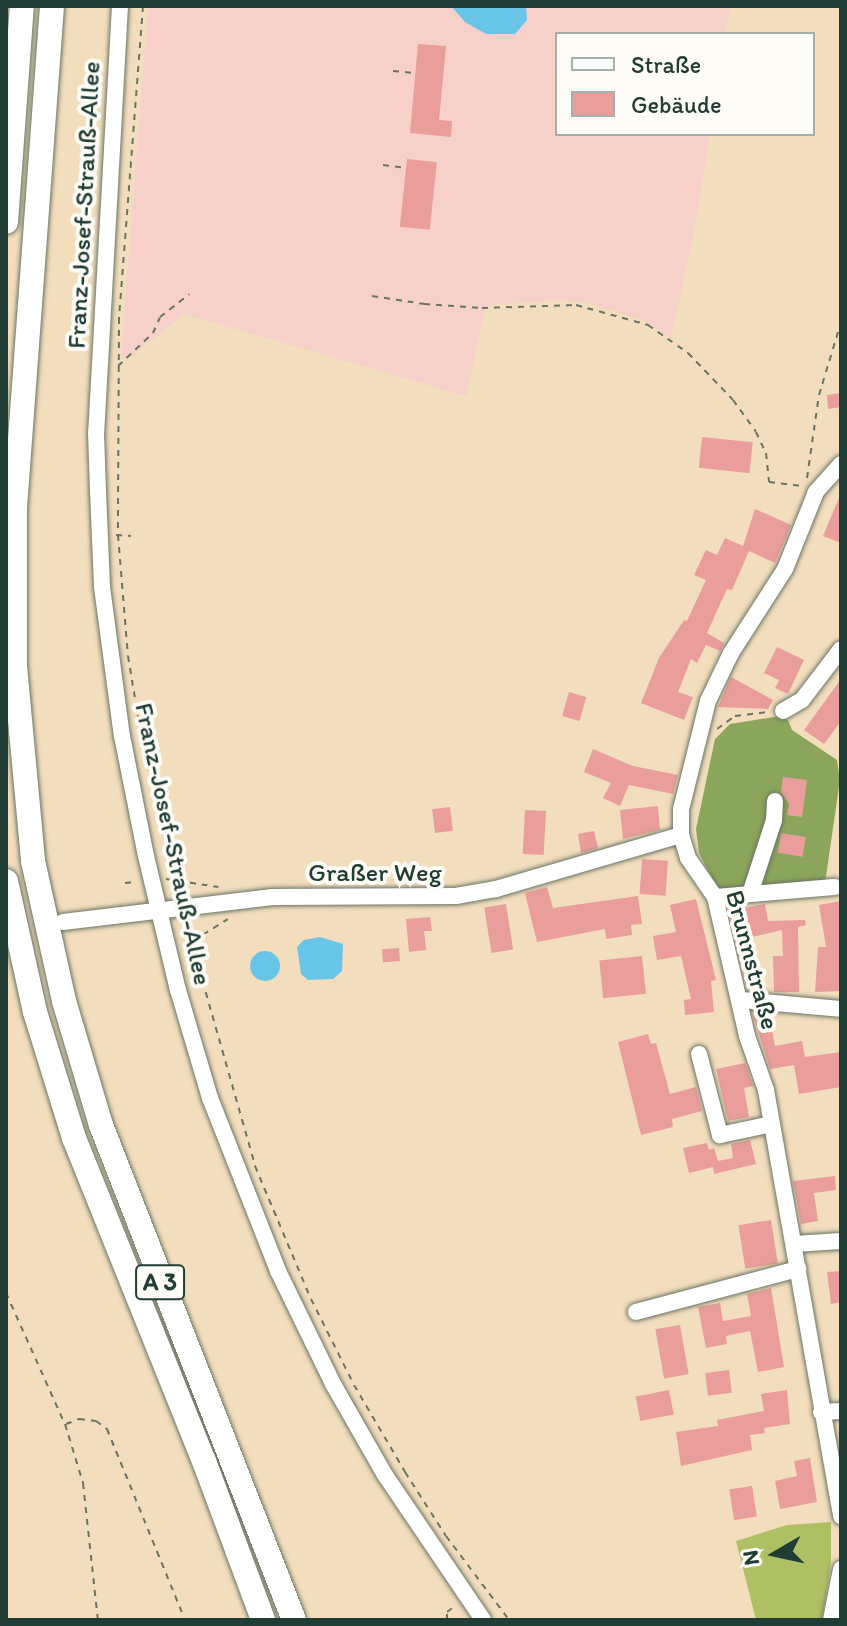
<!DOCTYPE html>
<meta charset="utf-8">
<style>
body{margin:0}
#map{position:relative;width:847px;height:1626px;overflow:hidden;background:#f2ddbd;font-family:Itim,sans-serif}
div>[style]{position:absolute}
[style*='--x']{left:calc(var(--x)*1px);top:calc(var(--y)*1px);width:calc(var(--w)*1px);rotate:calc(var(--a)*1deg)}
.built>*{inset:0;background:#f7d0ca}
.green>*{inset:0;background:#afc064}
.forest>*{inset:0;background:#8ba65a}
.water>*{inset:0;background:#69c5e7}
.round{border-radius:50%}
.building>*{inset:0;background:#e99e9b;transform-origin:0 0}
.path>*{height:2px;margin-top:-1px;transform-origin:0;background:repeating-linear-gradient(90deg,#697564 0 6px,transparent 0 12px)}
.roads{filter:drop-shadow(0 0 2px #697564) drop-shadow(0 0 2px #697564)}
.minor>*{height:16px;margin:-8px;padding:0 8px;transform-origin:8px;border-radius:8px;background:#fff}
.highway>*{height:24px;margin:-12px;padding:0 12px;transform-origin:12px;border-radius:12px;background:#fff}
span{translate:-50% -50%;white-space:nowrap;text-align:center;line-height:1.15;-webkit-text-stroke:8px #fdfcf7;paint-order:stroke}
.shield-label span{padding:2px 6px;background:#fdfcf7;border:2px solid;border-radius:6px;-webkit-text-stroke-width:0}
.shield-label{font-size:24px;color:#1f3d34;font-weight:700}
.street-label{font-size:26px;color:#1f3d34}
.frame{position:absolute;inset:0;border:8px solid #1f3d34;pointer-events:none}
.legend{position:absolute;left:555px;top:32px;width:260px;height:104px;box-sizing:border-box;background:#fdfcf7;border:2px solid #a4b0a9;margin:0;padding:10px 14px;list-style:none;font-size:24px;color:#1f3d34}
.legend li{display:flex;align-items:center;gap:16px;height:40px}
.legend b{width:40px;border:2px solid #a4b0a9}
.north{position:absolute;left:735px;top:1514px;width:80px;height:80px;-webkit-text-stroke:6px #fdfcf7;paint-order:stroke;rotate:261deg;font-size:22px;font-weight:700;line-height:32px;text-align:center;color:#1f3d34}
.north::after{content:'';display:block;margin:auto;width:28px;height:36px;background:#1f3d34;clip-path:polygon(50% 0,100% 100%,50% 72%,0 100%)}
</style>
<div id="map">
<div class="built">
<div style="clip-path:polygon(148px 6px,731px 6px,726px 34px,557px 34px,557px 134px,710px 134px,695px 228px,671px 338px,640px 319px,588px 303px,560px 300px,486px 305px,466px 396px,184px 314px,131px 357px,121px 358px)"></div>
</div>
<div class="green">
<div style="clip-path:polygon(831px 1522px,831px 1563px,822px 1620px,756px 1620px,736px 1541px,787px 1525px)"></div>
</div>
<div class="forest">
<div style="clip-path:polygon(780px 716px,788px 720px,792px 730px,837px 760px,840px 780px,825px 883px,719px 891px,699px 853px,696px 829px,715px 739px,730px 724px)"></div>
</div>
<div class="water">
<div style="clip-path:polygon(451px 6px,526px 6px,527px 20px,515px 34px,486px 34px,465px 22px)"></div>
<div style="clip-path:polygon(320px 937px,343px 944px,342px 971px,333px 979px,308px 980px,301px 974px,297px 947px,304px 940px)"></div>
<div class="round" style="left:250px;top:951px;width:30px;height:30px"></div>
</div>
<div class="building">
<div style="clip-path:polygon(418px 44px,446px 46px,439px 120px,452px 121px,451px 137px,410px 133px)"></div>
<div style="left:407px;top:159px;width:30px;height:68px;rotate:6deg"></div>
<div style="clip-path:polygon(841px 393px,841px 407px,828px 409px,827px 395px)"></div>
<div style="left:702px;top:437px;width:51px;height:31px;rotate:6deg"></div>
<div style="clip-path:polygon(841px 493px,841px 543px,823px 536px)"></div>
<div style="clip-path:polygon(755px 509px,791px 525px,775px 563px,749px 551px,732px 590px,727px 589px,707px 633px,724px 643px,720px 651px,706px 645px,697px 663px,691px 659px,678px 692px,693px 697px,684px 720px,641px 703px,659px 658px,684px 620px,687px 621px,706px 580px,694px 575px,706px 550px,717px 555px,725px 538px,743px 546px)"></div>
<div style="clip-path:polygon(777px 647px,804px 660px,788px 694px,775px 688px,779px 680px,764px 673px)"></div>
<div style="clip-path:polygon(731px 677px,773px 700px,768px 709px,718px 707px)"></div>
<div style="clip-path:polygon(841px 679px,841px 721px,824px 744px,804px 730px)"></div>
<div style="left:569px;top:692px;width:18px;height:25px;rotate:16deg"></div>
<div style="clip-path:polygon(593px 749px,633px 766px,678px 775px,673px 794px,629px 785px,620px 806px,603px 798px,611px 783px,584px 772px)"></div>
<div style="clip-path:polygon(783px 777px,807px 780px,802px 817px,787px 815px,789px 804px,781px 792px)"></div>
<div style="clip-path:polygon(658px 806px,660px 830px,623px 839px,620px 810px)"></div>
<div style="left:450px;top:807px;width:24px;height:18px;rotate:83deg"></div>
<div style="left:525px;top:810px;width:21px;height:44px;rotate:3deg"></div>
<div style="clip-path:polygon(594px 831px,598px 848px,581px 853px,578px 834px)"></div>
<div style="left:781px;top:833px;width:25px;height:20px;rotate:9deg"></div>
<div style="left:642px;top:859px;width:26px;height:35px;rotate:4deg"></div>
<div style="clip-path:polygon(547px 887px,553px 908px,638px 896px,642px 924px,631px 925px,632px 935px,606px 939px,605px 929px,537px 942px,525px 893px)"></div>
<div style="clip-path:polygon(696px 899px,716px 980px,711px 981px,714px 1012px,685px 1015px,684px 1000px,691px 999px,681px 956px,657px 960px,653px 936px,676px 932px,670px 905px)"></div>
<div style="clip-path:polygon(841px 901px,841px 991px,815px 992px,818px 947px,826px 947px,819px 905px)"></div>
<div style="left:506px;top:904px;width:46px;height:22px;rotate:81deg"></div>
<div style="clip-path:polygon(765px 904px,768px 921px,805px 920px,806px 925px,798px 927px,799px 992px,774px 992px,773px 956px,783px 956px,782px 930px,739px 940px,732px 910px)"></div>
<div style="clip-path:polygon(430px 917px,432px 931px,424px 931px,426px 950px,409px 952px,406px 919px)"></div>
<div style="left:399px;top:948px;width:13px;height:17px;rotate:86deg"></div>
<div style="left:642px;top:956px;width:38px;height:43px;rotate:84deg"></div>
<div style="clip-path:polygon(769px 1014px,775px 1046px,802px 1041px,805px 1057px,841px 1052px,841px 1087px,799px 1094px,794px 1065px,770px 1069px,753px 1015px)"></div>
<div style="clip-path:polygon(648px 1034px,651px 1044px,656px 1043px,670px 1094px,696px 1087px,702px 1111px,672px 1119px,673px 1127px,641px 1135px,618px 1042px)"></div>
<div style="clip-path:polygon(745px 1063px,753px 1086px,744px 1088px,749px 1117px,728px 1121px,716px 1069px)"></div>
<div style="clip-path:polygon(750px 1140px,756px 1164px,714px 1174px,713px 1167px,689px 1173px,683px 1148px,707px 1143px,709px 1150px,714px 1148px,718px 1161px,733px 1158px,731px 1144px)"></div>
<div style="clip-path:polygon(835px 1176px,836px 1190px,814px 1193px,818px 1221px,801px 1224px,793px 1181px)"></div>
<div style="left:771px;top:1220px;width:44px;height:33px;rotate:81deg"></div>
<div style="clip-path:polygon(841px 1271px,841px 1302px,831px 1304px,827px 1272px)"></div>
<div style="clip-path:polygon(771px 1288px,784px 1367px,758px 1372px,750px 1331px,726px 1336px,727px 1344px,706px 1348px,698px 1307px,720px 1303px,723px 1321px,751px 1316px,747px 1294px)"></div>
<div style="left:680px;top:1325px;width:50px;height:25px;rotate:80deg"></div>
<div style="left:729px;top:1370px;width:23px;height:24px;rotate:83deg"></div>
<div style="left:669px;top:1390px;width:25px;height:34px;rotate:79deg"></div>
<div style="clip-path:polygon(787px 1390px,790px 1424px,764px 1428px,765px 1433px,750px 1435px,752px 1450px,681px 1466px,676px 1432px,718px 1426px,717px 1420px,764px 1411px,761px 1394px)"></div>
<div style="clip-path:polygon(810px 1458px,817px 1502px,780px 1509px,775px 1481px,797px 1476px,794px 1461px)"></div>
<div style="left:752px;top:1486px;width:31px;height:23px;rotate:81deg"></div>
</div>
<div class="path">
<div style="--x:143;--y:6;--w:313;--a:94.4"></div>
<div style="--x:119;--y:318;--w:217;--a:90.3"></div>
<div style="--x:118;--y:535;--w:121;--a:85.3"></div>
<div style="--x:128;--y:656;--w:86;--a:80.6"></div>
<div style="--x:142;--y:741;--w:157;--a:76.8"></div>
<div style="--x:393;--y:71;--w:22;--a:5"></div>
<div style="--x:383;--y:165;--w:24;--a:7"></div>
<div style="--x:372;--y:296;--w:53;--a:8.7"></div>
<div style="--x:424;--y:304;--w:58;--a:3.9"></div>
<div style="--x:482;--y:308;--w:94;--a:-1.8"></div>
<div style="--x:576;--y:305;--w:75;--a:15.5"></div>
<div style="--x:648;--y:325;--w:49;--a:35"></div>
<div style="--x:688;--y:353;--w:65;--a:46.2"></div>
<div style="--x:733;--y:400;--w:39;--a:54"></div>
<div style="--x:756;--y:432;--w:23;--a:65"></div>
<div style="--x:766;--y:453;--w:29;--a:84"></div>
<div style="--x:769;--y:482;--w:31;--a:7"></div>
<div style="--x:118;--y:366;--w:48;--a:-43.3"></div>
<div style="--x:153;--y:333;--w:17;--a:-66"></div>
<div style="--x:160;--y:317;--w:37;--a:-38"></div>
<div style="--x:807;--y:478;--w:84;--a:-81.8"></div>
<div style="--x:819;--y:395;--w:76;--a:-73.2"></div>
<div style="--x:116;--y:535;--w:15;--a:4"></div>
<div style="--x:717;--y:729;--w:22;--a:-36"></div>
<div style="--x:735;--y:716;--w:35;--a:-7"></div>
<div style="--x:166;--y:879;--w:53;--a:8.7"></div>
<div style="--x:125;--y:883;--w:11;--a:-5"></div>
<div style="--x:186;--y:923;--w:253;--a:74.1"></div>
<div style="--x:255;--y:1166;--w:144;--a:67.2"></div>
<div style="--x:311;--y:1299;--w:96;--a:63.4"></div>
<div style="--x:354;--y:1385;--w:101;--a:59.6"></div>
<div style="--x:405;--y:1472;--w:76;--a:57.4"></div>
<div style="--x:446;--y:1536;--w:105;--a:53.1"></div>
<div style="--x:193;--y:941;--w:41;--a:-32.2"></div>
<div style="--x:6;--y:1293;--w:144;--a:65.8"></div>
<div style="--x:65;--y:1424;--w:62;--a:73"></div>
<div style="--x:83;--y:1483;--w:138;--a:83.8"></div>
<div style="--x:66;--y:1424;--w:14;--a:-21"></div>
<div style="--x:79;--y:1419;--w:17;--a:7"></div>
<div style="--x:96;--y:1421;--w:14;--a:36"></div>
<div style="--x:107;--y:1429;--w:206;--a:67.8"></div>
<div style="--x:447;--y:1620;--w:8;--a:-90"></div>
<div style="--x:447;--y:1612;--w:10;--a:-37"></div>
</div>
<div class="roads">
<div class="minor">
<div style="--x:120;--y:6;--w:428;--a:93.2"></div>
<div style="--x:96;--y:433;--w:58;--a:88"></div>
<div style="--x:98;--y:491;--w:96;--a:87.6"></div>
<div style="--x:102;--y:587;--w:150;--a:82.4"></div>
<div style="--x:122;--y:736;--w:122;--a:78.7"></div>
<div style="--x:146;--y:856;--w:138;--a:76.6"></div>
<div style="--x:178;--y:990;--w:113;--a:73.5"></div>
<div style="--x:210;--y:1098;--w:186;--a:68.5"></div>
<div style="--x:278;--y:1271;--w:126;--a:64"></div>
<div style="--x:333;--y:1384;--w:105;--a:60.3"></div>
<div style="--x:385;--y:1475;--w:175;--a:55.9"></div>
<div style="--x:841;--y:464;--w:38;--a:132"></div>
<div style="--x:816;--y:492;--w:83;--a:111.9"></div>
<div style="--x:785;--y:569;--w:100;--a:122.7"></div>
<div style="--x:731;--y:653;--w:53;--a:115.6"></div>
<div style="--x:708;--y:701;--w:111;--a:104"></div>
<div style="--x:681;--y:809;--w:26;--a:90"></div>
<div style="--x:681;--y:835;--w:24;--a:73"></div>
<div style="--x:688;--y:858;--w:47;--a:55.3"></div>
<div style="--x:715;--y:897;--w:143;--a:77"></div>
<div style="--x:747;--y:1036;--w:57;--a:70.6"></div>
<div style="--x:766;--y:1090;--w:433;--a:80"></div>
<div style="--x:783;--y:711;--w:22;--a:-30"></div>
<div style="--x:802;--y:700;--w:64;--a:-52.6"></div>
<div style="--x:750;--y:894;--w:78;--a:-72"></div>
<div style="--x:774;--y:820;--w:19;--a:-87"></div>
<div style="--x:715;--y:897;--w:120;--a:-4.8"></div>
<div style="--x:63;--y:922;--w:211;--a:-6.8"></div>
<div style="--x:273;--y:897;--w:183;--a:-0.3"></div>
<div style="--x:456;--y:896;--w:41;--a:-9.9"></div>
<div style="--x:496;--y:889;--w:193;--a:-16.3"></div>
<div style="--x:741;--y:1000;--w:100;--a:5.1"></div>
<div style="--x:699;--y:1054;--w:84;--a:75.5"></div>
<div style="--x:720;--y:1135;--w:53;--a:-11.9"></div>
<div style="--x:794;--y:1244;--w:47;--a:-3.7"></div>
<div style="--x:636;--y:1312;--w:168;--a:-14.9"></div>
<div style="--x:821;--y:1412;--w:20;--a:-3"></div>
<div style="--x:831;--y:1620;--w:52;--a:-78.9"></div>
</div>
<div class="highway">
<div style="--x:52;--y:6;--w:502;--a:94.22"></div>
<div style="--x:15;--y:507;--w:159;--a:90"></div>
<div style="--x:15;--y:666;--w:196;--a:84.7"></div>
<div style="--x:33;--y:861;--w:143;--a:77.5"></div>
<div style="--x:64;--y:1001;--w:129;--a:73.4"></div>
<div style="--x:101;--y:1125;--w:531;--a:68.7"></div>
<div style="--x:6;--y:222;--w:217;--a:-85.8"></div>
<div style="--x:6;--y:881;--w:134;--a:77.5"></div>
<div style="--x:35;--y:1012;--w:132;--a:72.8"></div>
<div style="--x:74;--y:1138;--w:348;--a:68.1"></div>
<div style="--x:204;--y:1461;--w:170;--a:69.6"></div>
</div>
</div>
<div class="shield-label">
<span style="left:160px;top:1282px">A 3</span>
</div>
<div class="street-label">
<span style="left:84px;top:205px;rotate:-87deg">Franz-Josef-Strauß-Allee</span>
<span style="left:173px;top:844px;rotate:78deg">Franz-Josef-Strauß-Allee</span>
<span style="left:375px;top:873px">Graßer Weg</span>
<span style="left:752px;top:960px;rotate:75deg">Brunnstraße</span>
</div>
<div class="frame"></div>
<ul class="legend">
<li><b style="height:10px;background:#fff"></b>Straße</li>
<li><b style="height:22px;background:#e99e9b"></b>Gebäude</li>
</ul>
<div class="north">N</div>
</div>
